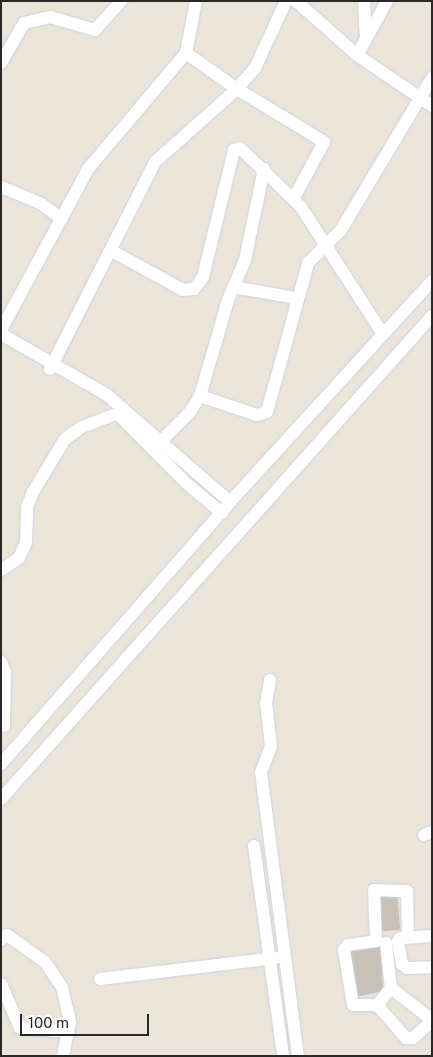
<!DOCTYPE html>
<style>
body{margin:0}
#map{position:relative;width:433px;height:1057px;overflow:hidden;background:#ebe5d9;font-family:"Public Sans",sans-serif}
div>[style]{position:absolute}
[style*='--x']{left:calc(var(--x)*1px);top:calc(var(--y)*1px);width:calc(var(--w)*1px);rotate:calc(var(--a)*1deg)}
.building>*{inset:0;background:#c6c2b9;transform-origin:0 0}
.roads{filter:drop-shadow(0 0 1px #cfd1e2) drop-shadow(0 0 1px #cfd1e2)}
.minor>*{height:12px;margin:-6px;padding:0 6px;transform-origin:6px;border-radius:6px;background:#fff}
span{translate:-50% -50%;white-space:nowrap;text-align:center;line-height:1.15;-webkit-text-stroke:4px #fff;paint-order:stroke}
.frame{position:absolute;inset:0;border:2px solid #282828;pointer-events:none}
.scale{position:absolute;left:20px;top:1014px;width:129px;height:22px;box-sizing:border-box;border:2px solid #282828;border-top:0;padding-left:6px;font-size:15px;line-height:18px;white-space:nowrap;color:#282828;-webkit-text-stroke:4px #fff;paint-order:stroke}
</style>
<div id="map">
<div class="building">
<div style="left:397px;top:893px;width:37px;height:20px;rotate:85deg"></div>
<div style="clip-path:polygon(381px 946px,383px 991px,356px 997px,347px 950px)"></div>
</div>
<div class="roads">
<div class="minor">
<div style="--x:286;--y:1;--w:74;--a:114.8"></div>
<div style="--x:255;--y:68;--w:28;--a:131"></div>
<div style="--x:237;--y:89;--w:102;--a:31.3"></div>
<div style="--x:324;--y:142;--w:64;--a:118.2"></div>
<div style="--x:296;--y:1;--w:81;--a:41.5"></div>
<div style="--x:357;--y:55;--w:91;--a:34.2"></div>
<div style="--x:364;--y:1;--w:38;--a:87"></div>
<div style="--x:357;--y:55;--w:62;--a:-60.9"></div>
<div style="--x:1;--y:63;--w:46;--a:-60.1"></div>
<div style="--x:24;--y:23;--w:27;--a:-13"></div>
<div style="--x:50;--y:17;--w:47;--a:16.1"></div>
<div style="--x:95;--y:30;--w:39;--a:-48"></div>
<div style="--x:1;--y:187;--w:42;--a:22.3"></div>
<div style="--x:40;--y:203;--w:27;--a:36"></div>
<div style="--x:112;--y:251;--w:81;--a:28.8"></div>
<div style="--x:183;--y:290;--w:11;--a:-5"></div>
<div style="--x:194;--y:289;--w:15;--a:-53"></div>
<div style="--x:203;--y:277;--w:131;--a:-76.3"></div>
<div style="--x:234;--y:150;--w:6;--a:-18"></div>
<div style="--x:240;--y:148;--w:85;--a:44"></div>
<div style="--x:301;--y:207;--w:151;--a:57.2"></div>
<div style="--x:233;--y:287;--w:65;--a:9.8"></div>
<div style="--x:1;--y:330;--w:183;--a:-61.6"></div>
<div style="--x:88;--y:169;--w:152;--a:-49.8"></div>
<div style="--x:186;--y:53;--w:53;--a:-79.1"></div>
<div style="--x:1;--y:334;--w:122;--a:29.9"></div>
<div style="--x:107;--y:395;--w:163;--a:41"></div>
<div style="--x:50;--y:369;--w:232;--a:-63.1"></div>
<div style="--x:155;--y:162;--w:110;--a:-41.7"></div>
<div style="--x:237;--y:89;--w:62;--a:-144.8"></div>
<div style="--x:200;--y:396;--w:60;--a:18.4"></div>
<div style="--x:257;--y:415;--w:10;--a:-17"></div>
<div style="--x:267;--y:412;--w:155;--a:-74.6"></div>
<div style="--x:308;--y:263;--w:47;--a:-45"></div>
<div style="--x:341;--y:230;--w:177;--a:-59.1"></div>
<div style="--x:119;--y:415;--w:95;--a:45.4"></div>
<div style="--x:186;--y:483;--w:47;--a:39.8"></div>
<div style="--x:154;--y:448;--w:51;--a:-45"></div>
<div style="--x:190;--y:412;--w:19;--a:-58"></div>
<div style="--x:200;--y:396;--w:100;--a:-73.7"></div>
<div style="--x:228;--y:300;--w:43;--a:-67"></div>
<div style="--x:245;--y:260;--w:93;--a:-78.2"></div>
<div style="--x:1;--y:570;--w:22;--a:-34"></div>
<div style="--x:19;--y:558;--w:17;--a:-66"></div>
<div style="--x:26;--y:542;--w:35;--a:-88"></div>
<div style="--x:27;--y:507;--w:16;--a:-68"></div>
<div style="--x:33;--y:492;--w:62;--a:-58.9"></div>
<div style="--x:65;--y:439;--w:21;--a:-35"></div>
<div style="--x:82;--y:427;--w:39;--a:-21"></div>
<div style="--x:1;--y:662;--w:11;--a:68"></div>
<div style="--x:5;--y:672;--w:54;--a:91.1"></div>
<div style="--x:270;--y:680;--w:22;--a:100"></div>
<div style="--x:266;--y:702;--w:44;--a:83.5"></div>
<div style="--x:271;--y:746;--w:28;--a:111"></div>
<div style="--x:261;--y:772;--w:286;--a:82.6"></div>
<div style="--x:1;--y:764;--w:348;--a:-48.8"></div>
<div style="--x:230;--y:502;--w:299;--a:-47.6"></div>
<div style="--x:1;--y:799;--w:647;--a:-48.26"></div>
<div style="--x:424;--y:835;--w:9;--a:-21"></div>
<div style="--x:254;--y:846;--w:212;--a:82.1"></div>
<div style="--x:432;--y:936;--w:32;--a:176"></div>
<div style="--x:400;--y:938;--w:4;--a:117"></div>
<div style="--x:398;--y:942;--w:22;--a:80"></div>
<div style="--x:402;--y:964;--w:6;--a:39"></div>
<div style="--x:407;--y:968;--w:25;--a:-2"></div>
<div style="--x:1;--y:940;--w:8;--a:-40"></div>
<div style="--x:7;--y:935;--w:47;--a:35.4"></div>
<div style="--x:45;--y:962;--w:30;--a:56"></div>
<div style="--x:62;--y:987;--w:36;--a:77"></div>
<div style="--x:70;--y:1022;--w:35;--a:102"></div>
<div style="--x:386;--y:943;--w:45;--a:83.7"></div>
<div style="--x:100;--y:979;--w:177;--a:-6.8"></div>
<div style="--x:1;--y:984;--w:48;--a:66.6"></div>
<div style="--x:20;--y:1028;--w:49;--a:4.7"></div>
<div style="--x:377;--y:1005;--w:24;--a:180"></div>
<div style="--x:353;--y:1005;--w:56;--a:-99.3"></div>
<div style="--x:344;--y:950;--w:6;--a:-51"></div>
<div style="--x:348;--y:945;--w:28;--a:-8"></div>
<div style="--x:376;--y:941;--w:51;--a:-92.2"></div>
<div style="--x:374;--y:890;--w:33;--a:2"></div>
<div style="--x:407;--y:891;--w:46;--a:88.8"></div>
<div style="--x:432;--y:1020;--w:52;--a:-142"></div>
<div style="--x:391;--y:988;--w:22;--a:129"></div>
<div style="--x:377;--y:1005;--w:44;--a:48.7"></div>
<div style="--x:406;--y:1038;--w:7;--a:0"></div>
<div style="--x:413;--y:1038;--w:25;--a:-42"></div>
</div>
</div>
<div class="frame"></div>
<div class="scale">100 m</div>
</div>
